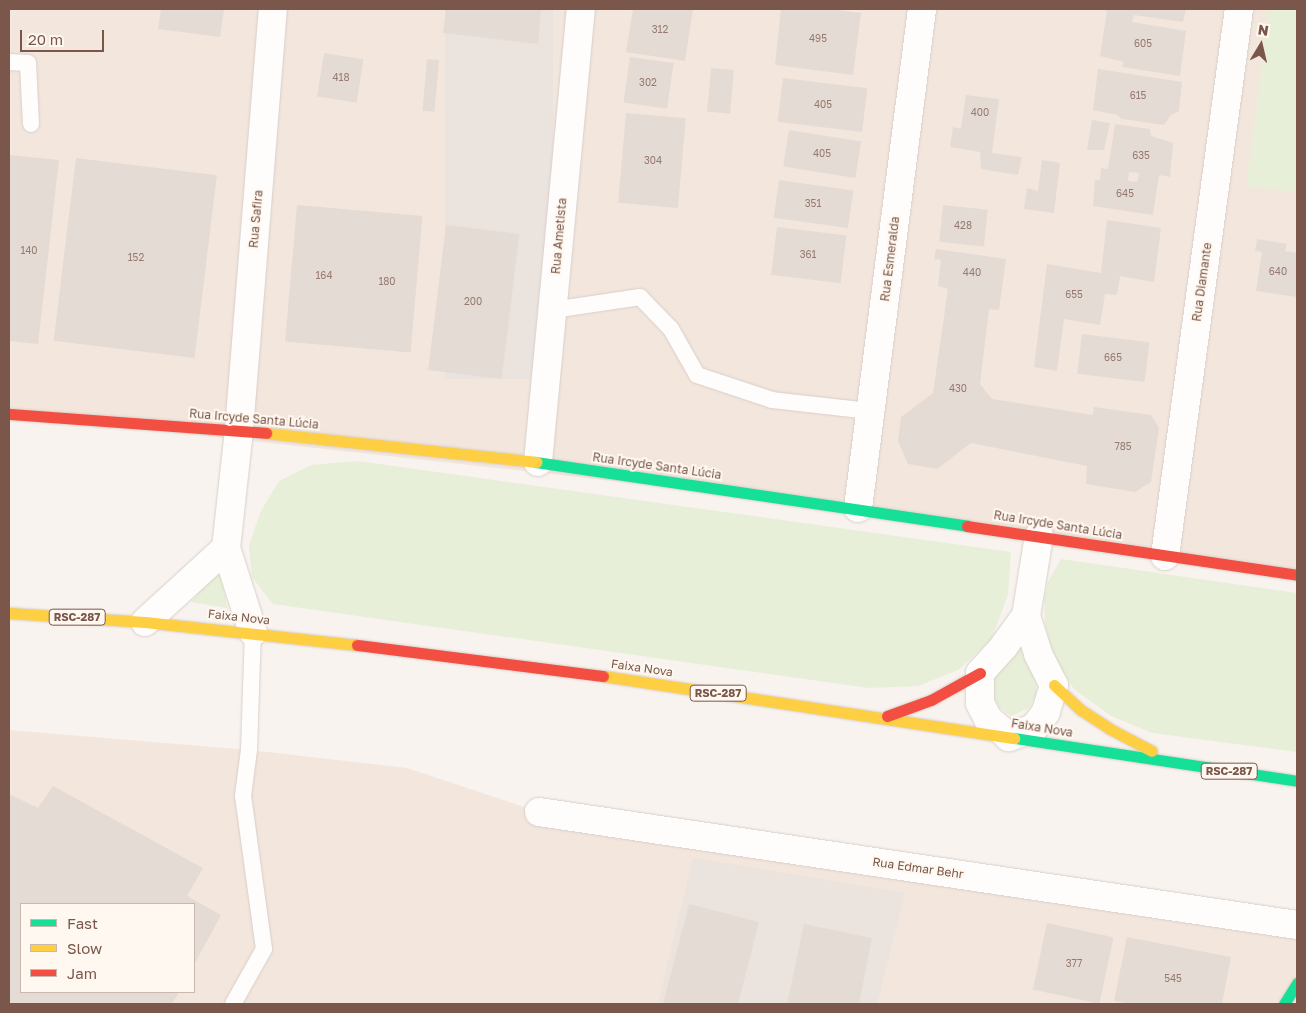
<!DOCTYPE html>
<meta charset="utf-8">
<style>
body{margin:0}
#map{position:relative;width:1306px;height:1013px;overflow:hidden;background:#f8f3ee;font-family:"Golos Text",sans-serif}
div>[style]{position:absolute}
[style*='--x']{left:calc(var(--x)*1px);top:calc(var(--y)*1px);width:calc(var(--w)*1px);rotate:calc(var(--a)*1deg)}
.residential>*{inset:0;background:#f3e6dc}
.industrial>*{inset:0;background:#ebe3de;transform-origin:0 0}
.green>*{inset:0;background:#e7efd8}
.building>*{inset:0;background:#e5dbd5;transform-origin:0 0}
.roads{filter:drop-shadow(0 0 1px #d8cfca) drop-shadow(0 0 1px #d8cfca)}
.lane>*{height:16px;margin:-8px;padding:0 8px;transform-origin:8px;border-radius:8px;background:#fefdfc}
.street>*{height:28px;margin:-14px;padding:0 14px;transform-origin:14px;border-radius:14px;background:#fefdfc}
.fast>*{height:11px;margin:-5.5px;padding:0 5.5px;transform-origin:5.5px;border-radius:5.5px;background:#16e098}
.slow>*{height:11px;margin:-5.5px;padding:0 5.5px;transform-origin:5.5px;border-radius:5.5px;background:#ffcf43}
.jam>*{height:11px;margin:-5.5px;padding:0 5.5px;transform-origin:5.5px;border-radius:5.5px;background:#f24e42}
span{translate:-50% -50%;white-space:nowrap;text-align:center;line-height:1.15;-webkit-text-stroke:4px #fff8f0;paint-order:stroke}
.number-label{font-size:10px;color:#967a6f}
.number-label span{-webkit-text-stroke-width:0}
.shield-label span{padding:1px 4px;background:#fff8f0;border:1px solid;border-radius:4px;-webkit-text-stroke-width:0}
.shield-label{font-size:11px;color:#7a574a;font-weight:700}
.street-label{font-size:12px;color:#7a574a}
.frame{position:absolute;inset:0;border:10px solid #7a574a;pointer-events:none}
.legend{position:absolute;left:20px;top:903px;width:175px;height:90px;box-sizing:border-box;background:#fff8f0;border:1px solid #cab8ae;margin:0;padding:6px 9px;list-style:none;font-size:15px;color:#7a574a}
.legend li{display:flex;align-items:center;gap:10px;height:25px}
.legend b{width:25px;border:1px solid #cab8ae}
.north{position:absolute;left:1236px;top:20px;width:50px;height:50px;-webkit-text-stroke:4px #fff8f0;paint-order:stroke;rotate:9deg;font-size:14px;font-weight:700;line-height:20px;text-align:center;color:#7a574a}
.north::after{content:'';display:block;margin:auto;width:18px;height:22px;background:#7a574a;clip-path:polygon(50% 0,100% 100%,50% 72%,0 100%)}
.scale{position:absolute;left:20px;top:30px;width:84px;height:22px;box-sizing:border-box;border:2px solid #7a574a;border-top:0;padding-left:6px;font-size:15px;line-height:18px;white-space:nowrap;color:#7a574a;-webkit-text-stroke:4px #fff8f0;paint-order:stroke}
</style>
<div id="map">
<div class="residential">
<div style="clip-path:polygon(9px 9px,1297px 9px,1297px 575px,858px 508px,9px 414px)"></div>
<div style="clip-path:polygon(evenodd,9px 730px,249px 750px,407px 768px,539px 812px,1297px 925px,1297px 1004px,9px 1004px,9px 730px,21px 904px,194px 904px,194px 992px,21px 992px,21px 904px)"></div>
</div>
<div class="industrial">
<div style="left:445px;top:9px;width:108px;height:370px"></div>
<div style="clip-path:polygon(693px 858px,905px 893px,877px 1004px,658px 1004px)"></div>
</div>
<div class="green">
<div style="clip-path:polygon(1269px 9px,1297px 9px,1297px 192px,1246px 186px)"></div>
<div style="clip-path:polygon(358px 461px,1011px 552px,1008px 595px,991px 640px,958px 670px,918px 686px,869px 688px,273px 604px,252px 577px,249px 545px,261px 511px,279px 481px,311px 465px)"></div>
<div style="clip-path:polygon(1061px 559px,1297px 593px,1297px 752px,1152px 733px,1111px 716px,1074px 689px,1053px 657px,1045px 623px,1044px 600px,1048px 582px)"></div>
<div style="clip-path:polygon(220px 566px,227px 608px,191px 602px)"></div>
<div style="clip-path:polygon(1021px 639px,1036px 682px,1036px 695px,1029px 708px,1011px 716px,999px 707px,992px 694px,994px 674px)"></div>
</div>
<div class="building">
<div style="clip-path:polygon(161px 9px,224px 9px,220px 37px,158px 29px)"></div>
<div style="clip-path:polygon(446px 9px,541px 9px,538px 44px,443px 33px)"></div>
<div style="clip-path:polygon(633px 9px,693px 9px,685px 61px,626px 52px)"></div>
<div style="clip-path:polygon(781px 9px,829px 9px,861px 13px,853px 75px,775px 65px)"></div>
<div style="clip-path:polygon(1099px 9px,1186px 9px,1183px 22px,1134px 15px,1132px 22px,1186px 31px,1180px 76px,1122px 67px,1124px 62px,1100px 56px,1107px 11px)"></div>
<div style="left:324px;top:53px;width:40px;height:44px;rotate:9deg"></div>
<div style="left:630px;top:57px;width:44px;height:46px;rotate:8deg"></div>
<div style="left:427px;top:59px;width:12px;height:52px;rotate:5deg"></div>
<div style="left:711px;top:68px;width:23px;height:44px;rotate:5deg"></div>
<div style="clip-path:polygon(1098px 69px,1182px 82px,1179px 111px,1171px 115px,1164px 125px,1122px 119px,1117px 115px,1093px 110px)"></div>
<div style="left:783px;top:78px;width:85px;height:44px;rotate:7deg"></div>
<div style="clip-path:polygon(966px 95px,999px 99px,992px 153px,1022px 157px,1018px 175px,981px 169px,980px 152px,950px 147px,953px 127px,961px 129px)"></div>
<div style="left:626px;top:113px;width:60px;height:90px;rotate:5deg"></div>
<div style="clip-path:polygon(1092px 120px,1110px 123px,1104px 150px,1087px 150px)"></div>
<div style="clip-path:polygon(evenodd,1115px 124px,1150px 129px,1151px 136px,1173px 143px,1170px 177px,1159px 175px,1153px 215px,1093px 206px,1095px 180px,1100px 180px,1101px 168px,1108px 169px,1115px 124px,1129px 172px,1139px 173px,1137px 182px,1128px 181px,1129px 172px)"></div>
<div style="left:789px;top:130px;width:73px;height:37px;rotate:9deg"></div>
<div style="clip-path:polygon(9px 155px,59px 160px,38px 344px,9px 341px)"></div>
<div style="left:76px;top:158px;width:142px;height:184px;rotate:7deg"></div>
<div style="clip-path:polygon(1042px 160px,1060px 163px,1054px 213px,1024px 209px,1027px 188px,1038px 191px)"></div>
<div style="left:779px;top:180px;width:75px;height:38px;rotate:8deg"></div>
<div style="left:297px;top:205px;width:126px;height:137px;rotate:5deg"></div>
<div style="left:943px;top:205px;width:45px;height:37px;rotate:6deg"></div>
<div style="clip-path:polygon(1107px 220px,1161px 228px,1154px 282px,1120px 276px,1117px 295px,1105px 294px,1100px 325px,1064px 319px,1057px 371px,1034px 367px,1047px 264px,1101px 273px)"></div>
<div style="left:446px;top:225px;width:74px;height:146px;rotate:7deg"></div>
<div style="left:777px;top:227px;width:70px;height:48px;rotate:7deg"></div>
<div style="clip-path:polygon(1257px 239px,1287px 244px,1285px 251px,1297px 253px,1297px 297px,1256px 291px,1262px 252px,1255px 251px)"></div>
<div style="clip-path:polygon(936px 249px,1006px 259px,999px 310px,989px 309px,980px 384px,992px 399px,1093px 415px,1094px 407px,1151px 415px,1159px 428px,1151px 482px,1135px 492px,1086px 484px,1087px 466px,971px 443px,937px 469px,908px 464px,898px 441px,901px 417px,933px 393px,948px 289px,938px 286px,941px 260px,934px 259px)"></div>
<div style="left:1082px;top:334px;width:68px;height:40px;rotate:7deg"></div>
<div style="clip-path:polygon(53px 786px,203px 868px,187px 896px,221px 915px,194px 965px,194px 904px,21px 904px,21px 992px,179px 992px,172px 1004px,9px 1004px,9px 794px,38px 808px)"></div>
<div style="clip-path:polygon(689px 904px,759px 922px,738px 1004px,663px 1004px)"></div>
<div style="left:1047px;top:923px;width:68px;height:68px;rotate:12deg"></div>
<div style="clip-path:polygon(804px 924px,872px 938px,859px 1004px,787px 1004px)"></div>
<div style="clip-path:polygon(1127px 937px,1231px 957px,1222px 1004px,1133px 1004px,1114px 1001px)"></div>
</div>
<div class="roads">
<div class="lane">
<div style="--x:9;--y:62;--w:19;--a:3"></div>
<div style="--x:28;--y:63;--w:61;--a:87.2"></div>
<div style="--x:553;--y:310;--w:88;--a:-8.5"></div>
<div style="--x:640;--y:297;--w:45;--a:45.9"></div>
<div style="--x:671;--y:329;--w:53;--a:60.5"></div>
<div style="--x:697;--y:375;--w:79;--a:18.4"></div>
<div style="--x:772;--y:400;--w:99;--a:6.4"></div>
<div style="--x:233;--y:1004;--w:63;--a:-60.6"></div>
<div style="--x:264;--y:949;--w:154;--a:-97.8"></div>
<div style="--x:243;--y:796;--w:46;--a:-82.6"></div>
<div style="--x:249;--y:750;--w:118;--a:-88.1"></div>
</div>
<div class="street">
<div style="--x:538;--y:462;--w:455;--a:-84.6"></div>
<div style="--x:858;--y:508;--w:503;--a:-82.69"></div>
<div style="--x:1165;--y:556;--w:552;--a:-82.3"></div>
<div style="--x:1026;--y:616;--w:40;--a:72"></div>
<div style="--x:1038;--y:654;--w:35;--a:63"></div>
<div style="--x:1054;--y:685;--w:28;--a:107"></div>
<div style="--x:1046;--y:712;--w:20;--a:127"></div>
<div style="--x:1034;--y:728;--w:27;--a:160"></div>
<div style="--x:1009;--y:737;--w:28;--a:-139"></div>
<div style="--x:988;--y:719;--w:18;--a:-117"></div>
<div style="--x:980;--y:703;--w:30;--a:-90"></div>
<div style="--x:980;--y:673;--w:36;--a:-48"></div>
<div style="--x:1004;--y:646;--w:37;--a:-54"></div>
<div style="--x:1026;--y:616;--w:81;--a:-80.8"></div>
<div style="--x:145;--y:622;--w:110;--a:-42.4"></div>
<div style="--x:253;--y:632;--w:88;--a:-107.8"></div>
<div style="--x:226;--y:548;--w:119;--a:-83.7"></div>
<div style="--x:239;--y:430;--w:422;--a:-85.4"></div>
<div style="--x:539;--y:812;--w:766;--a:8.48"></div>
</div>
<div class="fast">
<div style="--x:536;--y:462;--w:436;--a:8.4"></div>
<div style="--x:1014;--y:738;--w:286;--a:8.6"></div>
<div style="--x:1284;--y:1004;--w:25;--a:-58"></div>
</div>
<div class="slow">
<div style="--x:266;--y:433;--w:272;--a:6.1"></div>
<div style="--x:9;--y:613;--w:136;--a:3.8"></div>
<div style="--x:145;--y:622;--w:213;--a:6.2"></div>
<div style="--x:603;--y:676;--w:416;--a:8.6"></div>
<div style="--x:1054;--y:685;--w:37;--a:43"></div>
<div style="--x:1081;--y:710;--w:35;--a:33"></div>
<div style="--x:1110;--y:729;--w:47;--a:27.6"></div>
</div>
<div class="jam">
<div style="--x:9;--y:414;--w:258;--a:4.2"></div>
<div style="--x:967;--y:526;--w:334;--a:8.4"></div>
<div style="--x:357;--y:645;--w:248;--a:7.2"></div>
<div style="--x:887;--y:716;--w:47;--a:-20"></div>
<div style="--x:931;--y:700;--w:56;--a:-28.9"></div>
</div>
</div>
<div class="number-label">
<span style="left:660px;top:30px">312</span>
<span style="left:818px;top:39px">495</span>
<span style="left:1143px;top:44px">605</span>
<span style="left:341px;top:78px">418</span>
<span style="left:648px;top:83px">302</span>
<span style="left:1138px;top:96px">615</span>
<span style="left:823px;top:105px">405</span>
<span style="left:980px;top:113px">400</span>
<span style="left:822px;top:154px">405</span>
<span style="left:1141px;top:156px">635</span>
<span style="left:653px;top:161px">304</span>
<span style="left:1125px;top:194px">645</span>
<span style="left:813px;top:204px">351</span>
<span style="left:963px;top:226px">428</span>
<span style="left:29px;top:251px">140</span>
<span style="left:808px;top:255px">361</span>
<span style="left:136px;top:258px">152</span>
<span style="left:1278px;top:272px">640</span>
<span style="left:972px;top:273px">440</span>
<span style="left:324px;top:276px">164</span>
<span style="left:387px;top:282px">180</span>
<span style="left:1074px;top:295px">655</span>
<span style="left:473px;top:302px">200</span>
<span style="left:1113px;top:358px">665</span>
<span style="left:958px;top:389px">430</span>
<span style="left:1123px;top:447px">785</span>
<span style="left:1074px;top:964px">377</span>
<span style="left:1173px;top:979px">545</span>
</div>
<div class="shield-label">
<span style="left:77px;top:617px">RSC-287</span>
<span style="left:718px;top:693px">RSC-287</span>
<span style="left:1229px;top:771px">RSC-287</span>
</div>
<div class="street-label">
<span style="left:256px;top:219px;rotate:-85deg">Rua Safira</span>
<span style="left:559px;top:236px;rotate:-85deg">Rua Ametista</span>
<span style="left:890px;top:259px;rotate:-83deg">Rua Esmeralda</span>
<span style="left:1202px;top:282px;rotate:-82deg">Rua Diamante</span>
<span style="left:254px;top:419px;rotate:5deg">Rua Ircyde Santa Lúcia</span>
<span style="left:657px;top:466px;rotate:8deg">Rua Ircyde Santa Lúcia</span>
<span style="left:1058px;top:525px;rotate:9deg">Rua Ircyde Santa Lúcia</span>
<span style="left:239px;top:617px;rotate:6deg">Faixa Nova</span>
<span style="left:642px;top:668px;rotate:8deg">Faixa Nova</span>
<span style="left:1042px;top:728px;rotate:9deg">Faixa Nova</span>
<span style="left:918px;top:868px;rotate:8deg">Rua Edmar Behr</span>
</div>
<div class="frame"></div>
<ul class="legend">
<li><b style="height:6px;background:#16e098"></b>Fast</li>
<li><b style="height:6px;background:#ffcf43"></b>Slow</li>
<li><b style="height:6px;background:#f24e42"></b>Jam</li>
</ul>
<div class="north">N</div>
<div class="scale">20 m</div>
</div>
